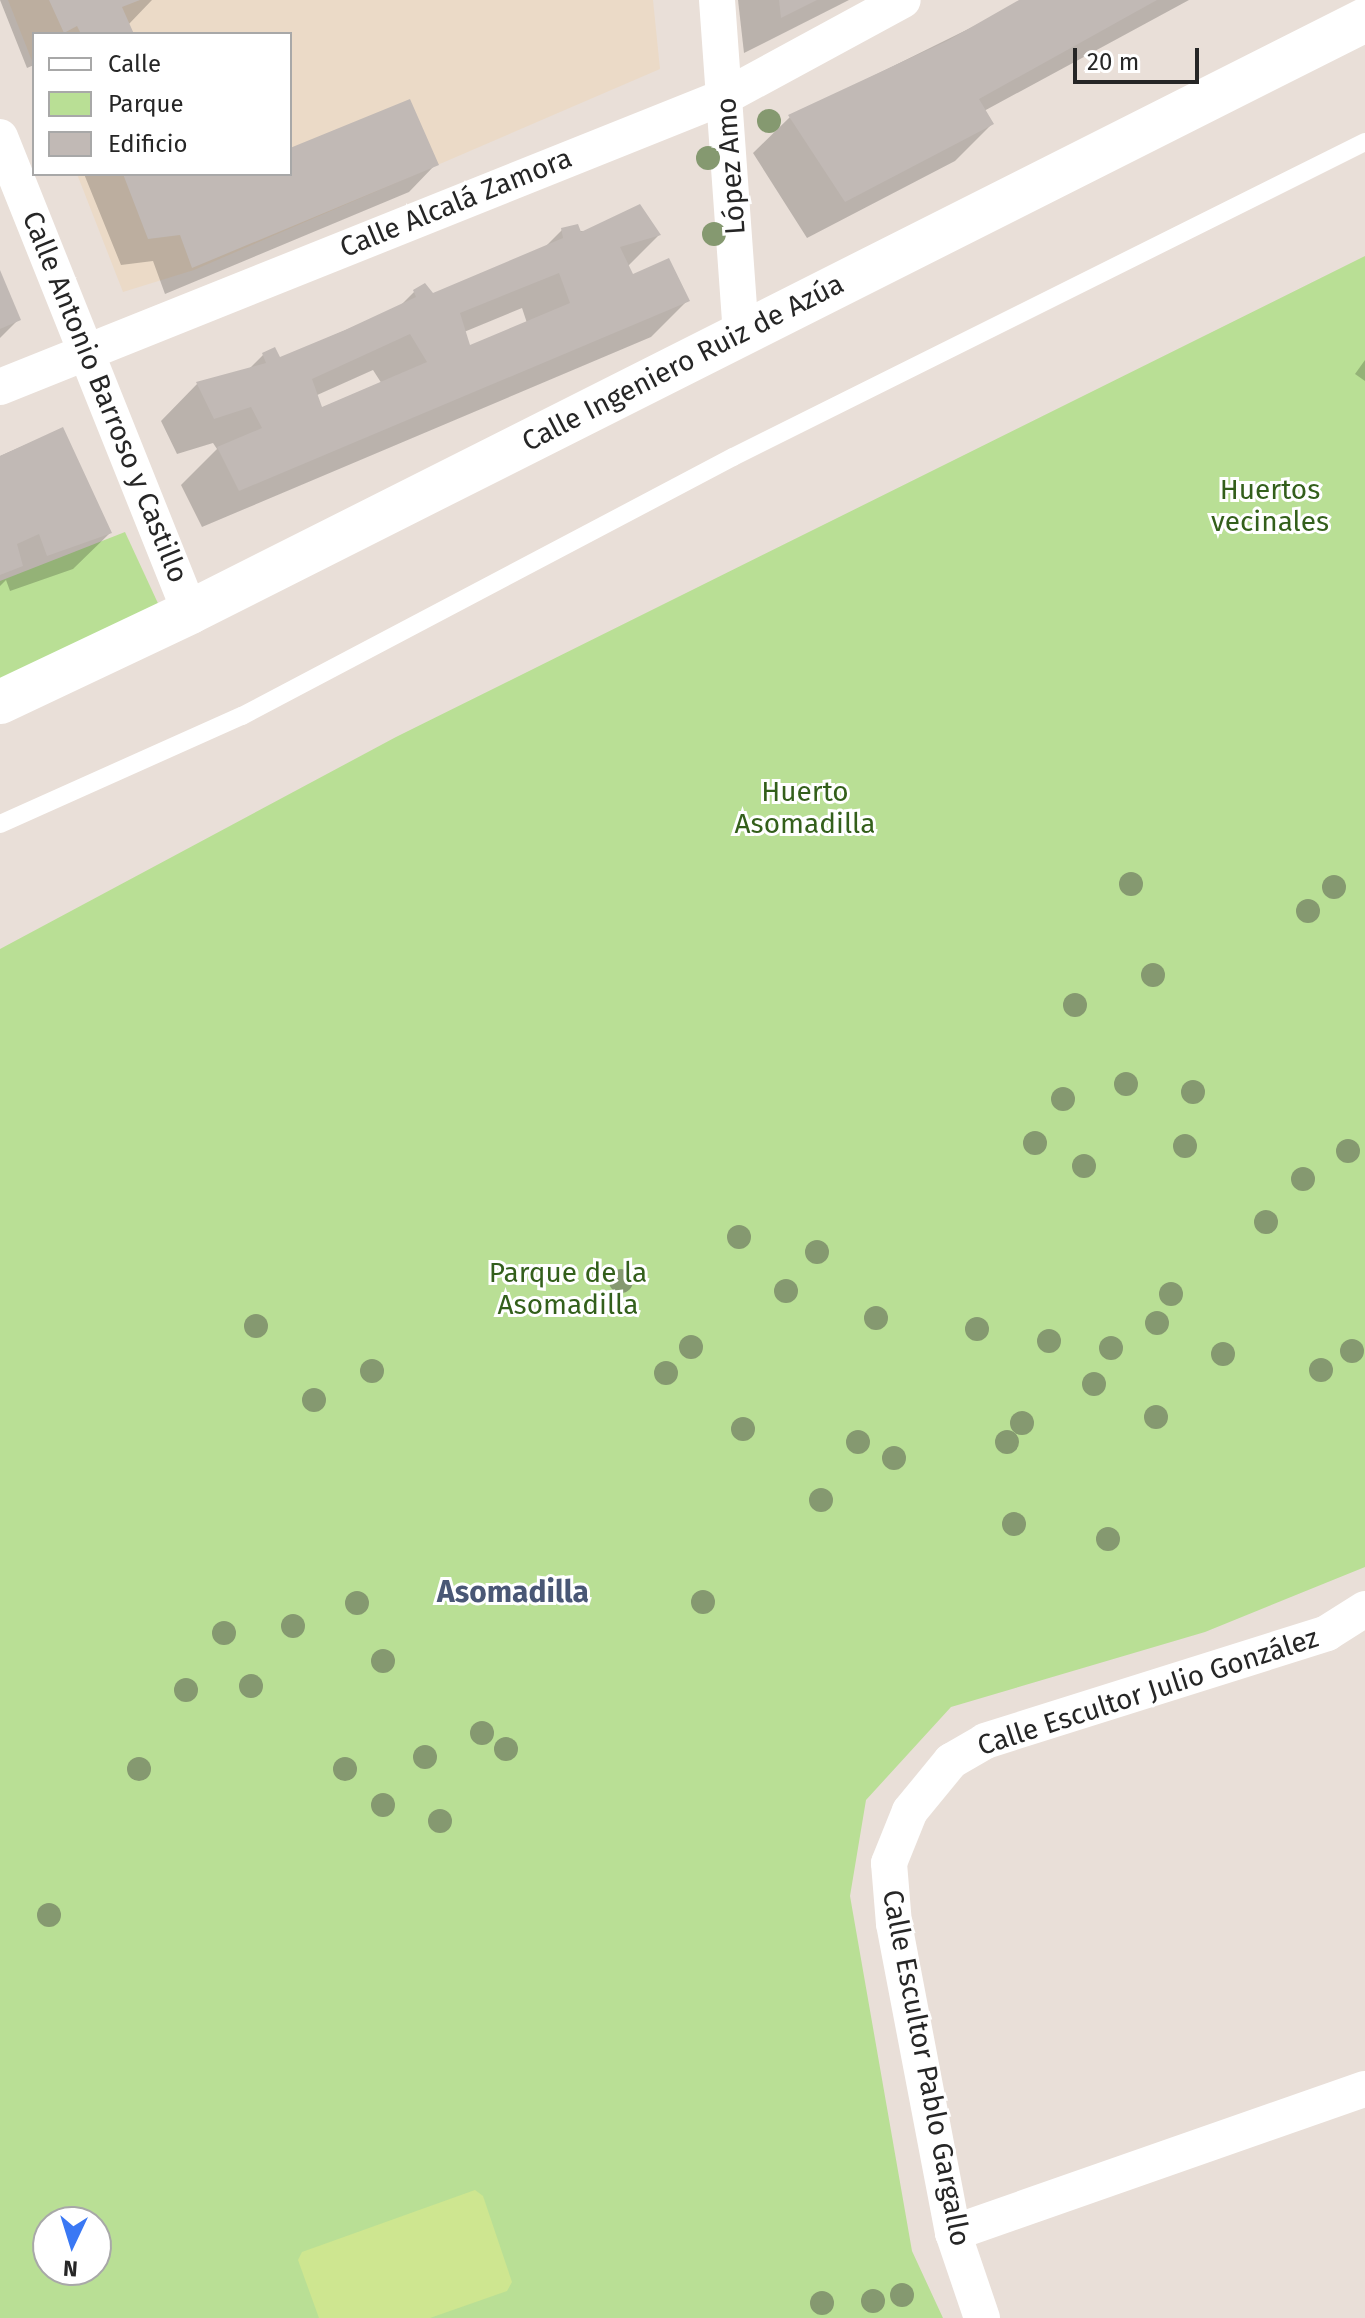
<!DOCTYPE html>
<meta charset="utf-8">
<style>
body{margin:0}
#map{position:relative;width:1365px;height:2318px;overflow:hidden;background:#e9dfd8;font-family:"Fira Sans",sans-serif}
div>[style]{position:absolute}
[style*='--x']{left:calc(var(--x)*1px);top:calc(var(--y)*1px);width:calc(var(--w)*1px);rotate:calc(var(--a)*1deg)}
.education>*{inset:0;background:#ebdac7}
.green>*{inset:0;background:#b9df95}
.pitch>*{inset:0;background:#cee690}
.shadow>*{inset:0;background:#0003}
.building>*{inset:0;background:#c1b9b5}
.service>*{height:18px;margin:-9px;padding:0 9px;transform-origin:9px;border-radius:9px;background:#fff}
.minor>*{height:36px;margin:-18px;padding:0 18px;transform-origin:18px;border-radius:18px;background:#fff}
.tertiary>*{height:44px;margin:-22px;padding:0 22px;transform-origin:22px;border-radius:22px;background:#fff}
.trees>*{width:24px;height:24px;margin:-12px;border-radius:50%;background:#859970}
span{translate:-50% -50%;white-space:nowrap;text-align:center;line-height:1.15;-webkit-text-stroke:6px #fff;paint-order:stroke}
.street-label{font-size:28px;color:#262626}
.park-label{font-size:28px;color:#335f1b}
.neighbourhood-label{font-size:30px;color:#495775;font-weight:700}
.legend{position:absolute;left:32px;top:32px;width:260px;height:144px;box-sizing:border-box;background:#fff;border:2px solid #a8a8a8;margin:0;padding:10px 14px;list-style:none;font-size:24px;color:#262626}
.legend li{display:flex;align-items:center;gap:16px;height:40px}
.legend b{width:40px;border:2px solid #a8a8a8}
.north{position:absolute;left:32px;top:2206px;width:80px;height:80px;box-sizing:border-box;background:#fff;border:2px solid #a8a8a8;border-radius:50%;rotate:184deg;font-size:22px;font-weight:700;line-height:32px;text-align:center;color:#262626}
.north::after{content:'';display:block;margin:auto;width:28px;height:36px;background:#3a78f4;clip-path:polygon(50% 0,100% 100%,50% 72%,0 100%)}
.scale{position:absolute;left:1073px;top:48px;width:126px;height:36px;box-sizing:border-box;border:4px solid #262626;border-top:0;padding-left:10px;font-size:24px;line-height:28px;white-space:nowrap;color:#262626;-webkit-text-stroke:6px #fff;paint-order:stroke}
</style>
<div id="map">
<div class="education">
<div style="clip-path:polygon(8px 0,653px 0,660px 69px,194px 270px,123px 292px,77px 174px,290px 174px,290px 34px,34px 34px,34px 66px)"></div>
</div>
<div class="green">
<div style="clip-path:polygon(evenodd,1365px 256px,1365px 1567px,1205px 1632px,951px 1707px,866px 1800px,850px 1896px,912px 2251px,943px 2318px,0 2318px,0 949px,396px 737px,1365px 256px,48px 2222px,96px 2222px,96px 2270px,48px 2270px,48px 2222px)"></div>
<div style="clip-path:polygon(125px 532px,162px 612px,0 680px,0 581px)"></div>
</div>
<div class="pitch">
<div style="clip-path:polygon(475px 2190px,483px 2196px,512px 2282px,507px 2291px,430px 2318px,319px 2318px,298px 2260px,302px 2252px)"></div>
</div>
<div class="shadow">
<div style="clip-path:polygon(0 0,152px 0,128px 25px,132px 34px,34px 34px,34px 65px,27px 68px)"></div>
<div style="clip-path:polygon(738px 0,849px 0,744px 53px)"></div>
<div style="clip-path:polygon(1027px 0,1189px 0,984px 111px,992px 124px,955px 161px,807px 238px,753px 153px,790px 117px)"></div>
<div style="clip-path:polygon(290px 150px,436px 164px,409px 192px,165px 294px,153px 261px,121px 265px,84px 174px,290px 174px)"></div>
<div style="clip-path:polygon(evenodd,562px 230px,659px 235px,627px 267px,632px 277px,687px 301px,651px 337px,202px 527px,181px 485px,217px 449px,213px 443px,177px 454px,161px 421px,197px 384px,248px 370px,263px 355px,279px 359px,399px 307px,415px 291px,433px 295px,543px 249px,562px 230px,522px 308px,527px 323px,469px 348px,464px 332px,522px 308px,562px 230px,373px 370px,382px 384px,321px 410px,315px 396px,373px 370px)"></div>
<div style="clip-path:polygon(0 275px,18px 320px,0 338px)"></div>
<div style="clip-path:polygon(1365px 360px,1365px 381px,1355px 374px)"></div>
<div style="clip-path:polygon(62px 429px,110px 533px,73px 569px,10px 591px,6px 580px,0 586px,0 456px)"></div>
</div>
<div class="building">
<div style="clip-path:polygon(49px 0,140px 0,122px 7px,134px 34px,81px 34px,77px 26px,64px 33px)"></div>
<div style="clip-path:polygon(779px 0,817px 0,781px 18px)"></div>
<div style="clip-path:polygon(1019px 0,1157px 0,979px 99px,994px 124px,845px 202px,788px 115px,947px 41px)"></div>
<div style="clip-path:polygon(410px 99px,439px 165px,192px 268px,180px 235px,148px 239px,123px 174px,290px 174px,290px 148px)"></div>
<div style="clip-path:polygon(evenodd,640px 204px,661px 235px,620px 247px,633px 274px,669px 258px,690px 301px,239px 491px,217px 447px,262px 428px,251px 407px,214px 419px,196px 382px,266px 363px,262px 353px,275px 347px,280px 357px,345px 330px,416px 297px,413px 290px,425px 283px,433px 293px,563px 238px,561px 228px,578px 224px,581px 232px,640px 204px,559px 273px,570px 303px,470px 345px,460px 313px,559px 273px,640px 204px,410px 334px,427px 362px,322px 407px,312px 379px,410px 334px)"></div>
<div style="clip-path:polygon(0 270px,21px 320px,0 329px)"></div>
<div style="clip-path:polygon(63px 427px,112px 533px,47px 556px,39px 534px,17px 544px,23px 566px,0 575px,0 456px)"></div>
</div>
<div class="service">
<div style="--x:0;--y:824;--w:265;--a:-24.1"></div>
<div style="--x:242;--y:716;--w:555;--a:-27.81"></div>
<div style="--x:733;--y:457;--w:706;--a:-26.49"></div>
</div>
<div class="minor">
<div style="--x:717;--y:0;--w:334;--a:85.9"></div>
<div style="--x:0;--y:137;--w:512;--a:68.2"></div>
<div style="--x:0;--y:387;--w:782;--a:-21.84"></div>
<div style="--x:726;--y:96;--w:201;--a:-28.5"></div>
<div style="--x:953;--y:2233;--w:436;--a:-19.3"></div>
<div style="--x:982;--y:2318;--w:90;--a:-108.8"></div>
<div style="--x:953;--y:2233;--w:315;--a:-100.8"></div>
<div style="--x:894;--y:1924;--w:61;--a:-94.7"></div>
<div style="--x:889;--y:1863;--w:56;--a:-68"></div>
<div style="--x:910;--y:1811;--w:65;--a:-50.6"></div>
<div style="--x:951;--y:1761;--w:39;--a:-30"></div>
<div style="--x:985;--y:1741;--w:359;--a:-17.5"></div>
<div style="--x:1327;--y:1633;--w:45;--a:-32.3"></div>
</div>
<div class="tertiary">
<div style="--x:0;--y:702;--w:210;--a:-25.3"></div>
<div style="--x:190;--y:612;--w:1316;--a:-26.74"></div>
</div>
<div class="trees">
<div style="left:769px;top:121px"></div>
<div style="left:708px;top:158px"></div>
<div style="left:714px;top:234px"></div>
<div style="left:1131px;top:884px"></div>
<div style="left:1334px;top:887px"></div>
<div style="left:1308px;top:911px"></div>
<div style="left:1153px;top:975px"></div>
<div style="left:1075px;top:1005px"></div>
<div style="left:1126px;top:1084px"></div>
<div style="left:1193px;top:1092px"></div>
<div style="left:1063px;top:1099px"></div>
<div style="left:1035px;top:1143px"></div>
<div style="left:1185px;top:1146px"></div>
<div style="left:1348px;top:1151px"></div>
<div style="left:1084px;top:1166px"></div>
<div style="left:1303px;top:1179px"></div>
<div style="left:1266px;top:1222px"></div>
<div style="left:739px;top:1237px"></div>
<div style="left:817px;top:1252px"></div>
<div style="left:621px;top:1281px"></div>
<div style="left:786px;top:1291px"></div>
<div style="left:1171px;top:1294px"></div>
<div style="left:876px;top:1318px"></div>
<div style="left:1157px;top:1323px"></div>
<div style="left:256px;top:1326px"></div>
<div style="left:977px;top:1329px"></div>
<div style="left:1049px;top:1341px"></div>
<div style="left:691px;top:1347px"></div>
<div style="left:1111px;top:1348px"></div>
<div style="left:1352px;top:1351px"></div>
<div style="left:1223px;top:1354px"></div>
<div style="left:1321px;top:1370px"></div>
<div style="left:372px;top:1371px"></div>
<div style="left:666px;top:1373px"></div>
<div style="left:1094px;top:1384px"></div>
<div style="left:314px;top:1400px"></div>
<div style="left:1156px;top:1417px"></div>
<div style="left:1022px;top:1423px"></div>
<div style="left:743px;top:1429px"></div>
<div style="left:858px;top:1442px"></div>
<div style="left:1007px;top:1442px"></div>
<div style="left:894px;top:1458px"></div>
<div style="left:821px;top:1500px"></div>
<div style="left:1014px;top:1524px"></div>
<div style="left:1108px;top:1539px"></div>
<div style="left:703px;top:1602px"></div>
<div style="left:357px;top:1603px"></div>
<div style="left:293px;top:1626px"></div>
<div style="left:224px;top:1633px"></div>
<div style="left:383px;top:1661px"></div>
<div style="left:251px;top:1686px"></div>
<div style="left:186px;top:1690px"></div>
<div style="left:482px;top:1733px"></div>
<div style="left:506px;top:1749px"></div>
<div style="left:425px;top:1757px"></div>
<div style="left:139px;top:1769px"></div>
<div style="left:345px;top:1769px"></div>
<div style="left:383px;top:1805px"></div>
<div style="left:440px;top:1821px"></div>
<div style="left:49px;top:1915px"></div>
<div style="left:902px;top:2295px"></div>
<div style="left:873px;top:2301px"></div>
<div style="left:822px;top:2303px"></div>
</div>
<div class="street-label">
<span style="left:731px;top:166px;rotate:-94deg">López Amo</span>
<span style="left:456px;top:203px;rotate:-22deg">Calle Alcalá Zamora</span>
<span style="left:683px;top:363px;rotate:-27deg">Calle Ingeniero Ruiz de Azúa</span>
<span style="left:105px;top:397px;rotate:68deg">Calle Antonio Barroso y Castillo</span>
<span style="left:1148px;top:1692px;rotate:-18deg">Calle Escultor Julio González</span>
<span style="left:926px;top:2068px;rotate:79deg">Calle Escultor Pablo Gargallo</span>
</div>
<div class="park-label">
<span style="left:1270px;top:506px">Huertos<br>vecinales</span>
<span style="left:805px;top:808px">Huerto<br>Asomadilla</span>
<span style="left:568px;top:1289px">Parque de la<br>Asomadilla</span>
</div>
<div class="neighbourhood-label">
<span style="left:513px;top:1592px">Asomadilla</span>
</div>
<ul class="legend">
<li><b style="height:10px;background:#fff"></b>Calle</li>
<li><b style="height:22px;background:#b9df95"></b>Parque</li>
<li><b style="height:22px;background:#c1b9b5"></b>Edificio</li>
</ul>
<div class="north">N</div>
<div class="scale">20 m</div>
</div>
